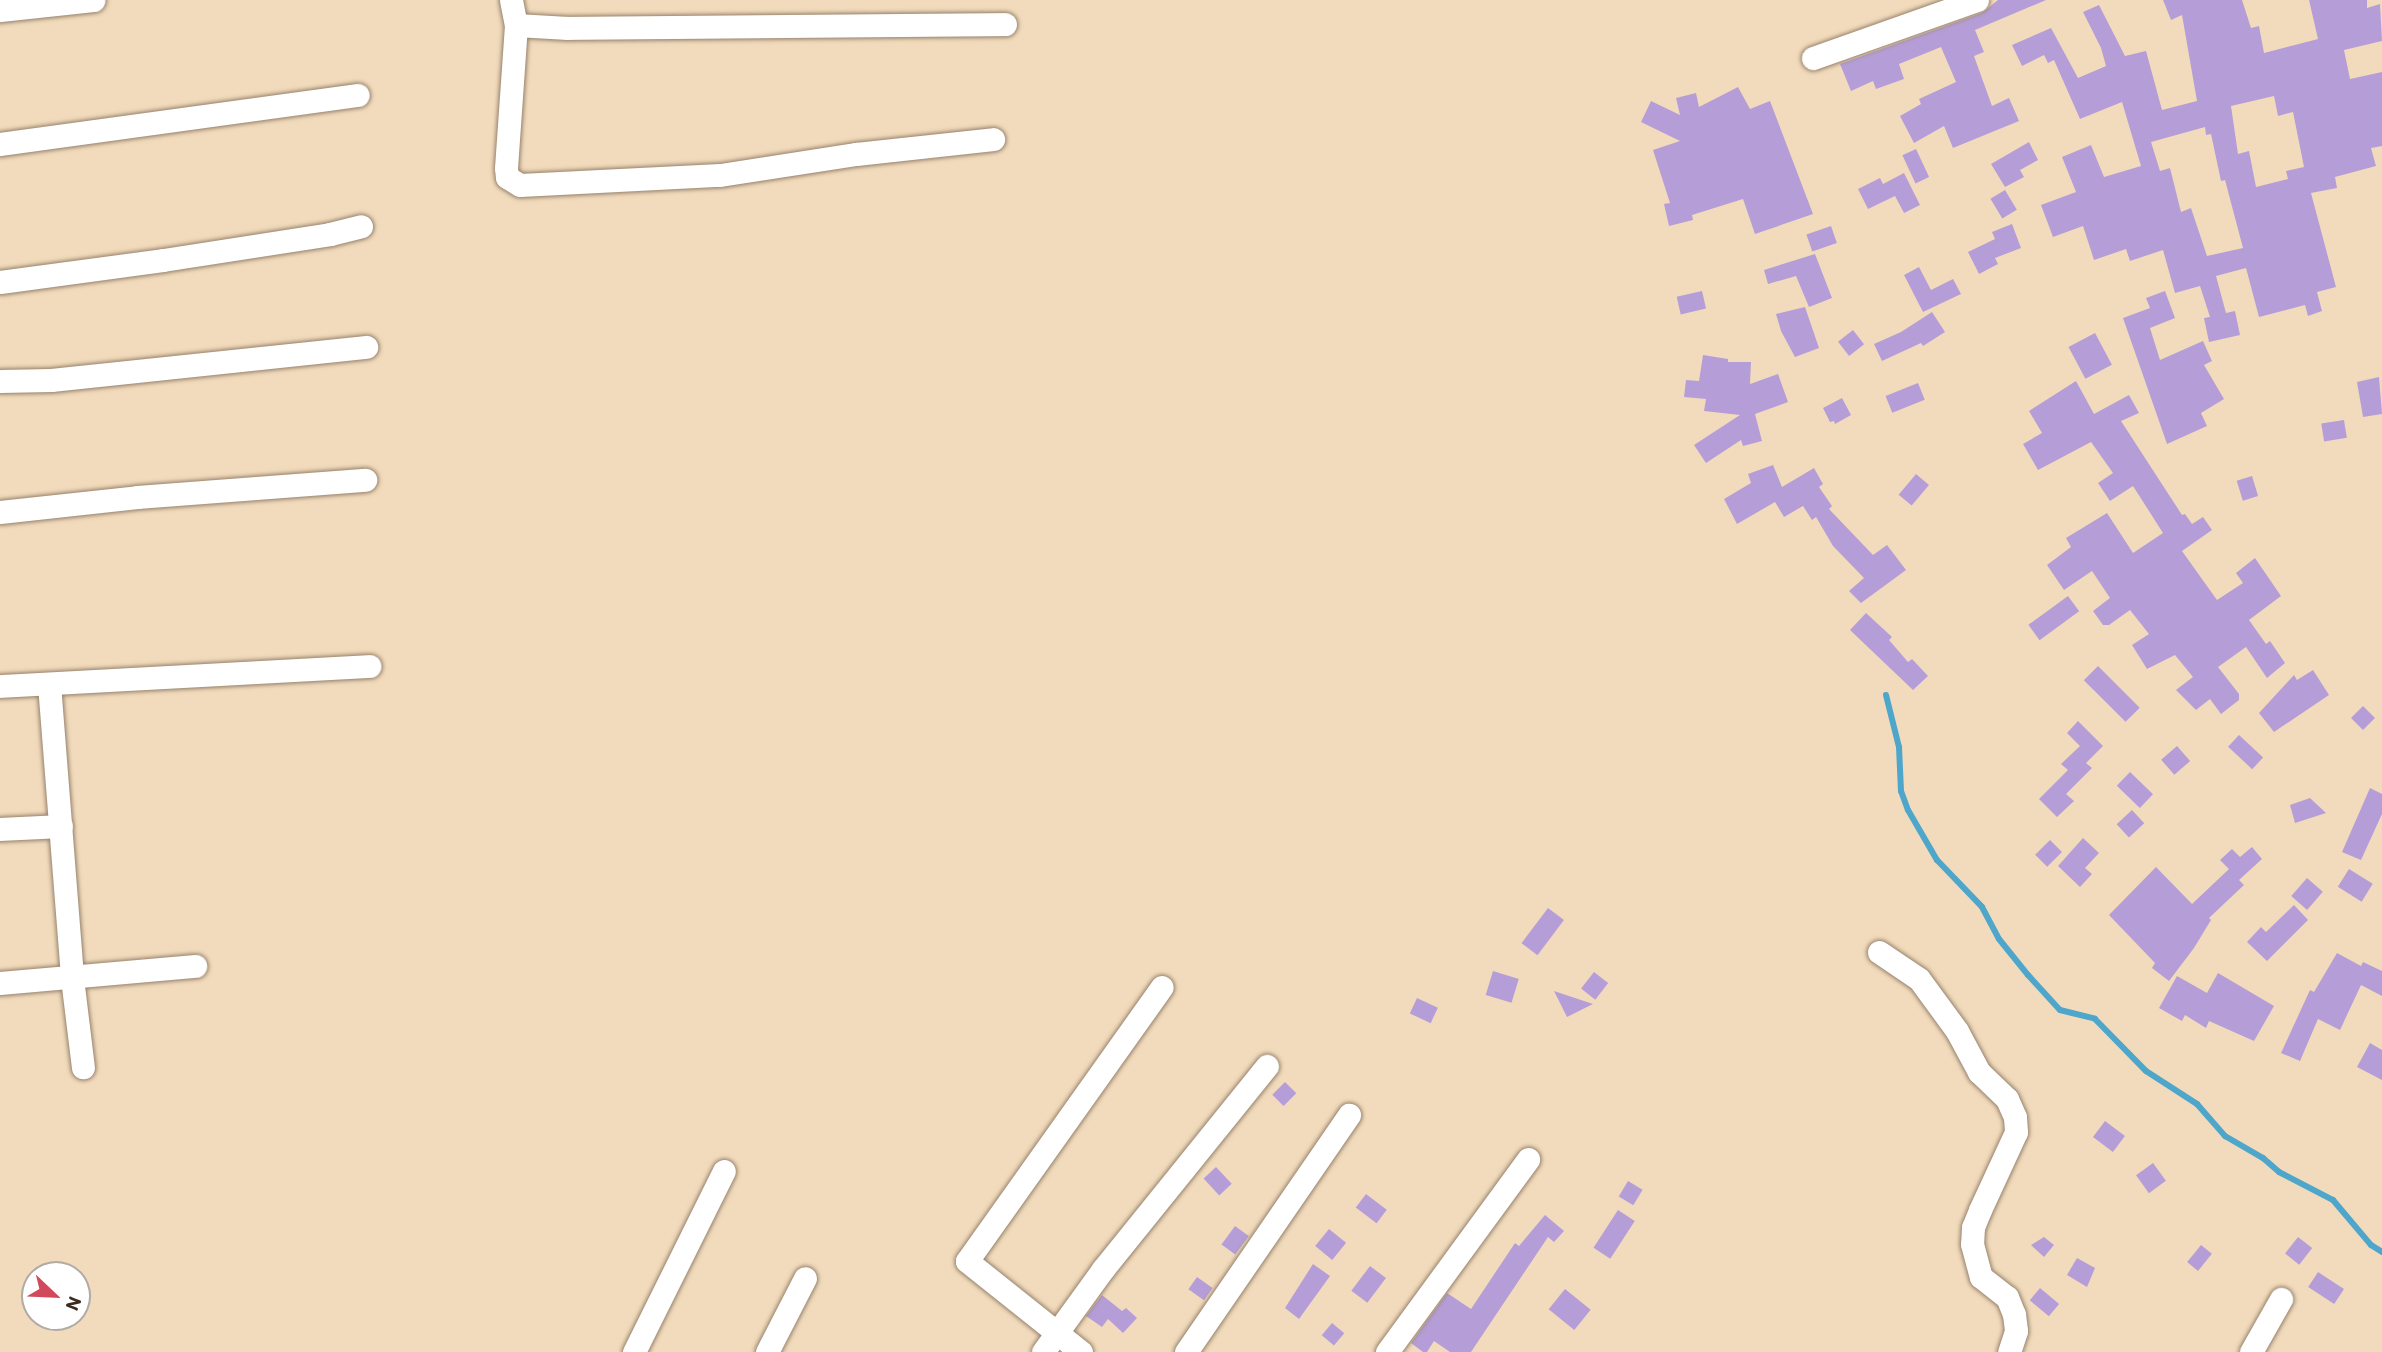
<!DOCTYPE html>
<style>
body{margin:0}
#map{position:relative;width:2382px;height:1352px;overflow:hidden;background:#f2dbbc;font-family:Itim,sans-serif}
div>[style]{position:absolute}
[style*='--x']{left:calc(var(--x)*1px);top:calc(var(--y)*1px);width:calc(var(--w)*1px);rotate:calc(var(--a)*1deg)}
.stream>*{height:6px;margin:-3px;padding:0 3px;transform-origin:3px;border-radius:3px;background:#4ea6cb}
.building>*{inset:0;background:#b59ed7;transform-origin:0 0}
.roads{filter:drop-shadow(0 0 2px #96826d) drop-shadow(0 0 2px #96826d)}
.minor>*{height:23px;margin:-11.5px;padding:0 11.5px;transform-origin:11.5px;border-radius:11.5px;background:#fff}
span{translate:-50% -50%;white-space:nowrap;text-align:center;line-height:1.15;-webkit-text-stroke:5px #fff;paint-order:stroke}
.north{position:absolute;left:21px;top:1261px;width:70px;height:70px;box-sizing:border-box;background:#fff;border:2px solid #b1aaa5;border-radius:50%;rotate:113deg;font-size:19px;font-weight:700;line-height:28px;text-align:center;color:#3b2a1e}
.north::after{content:'';display:block;margin:auto;width:24px;height:32px;background:#d1495b;clip-path:polygon(50% 0,100% 100%,50% 72%,0 100%)}
</style>
<div id="map">
<div class="stream">
<div style="--x:1886;--y:695;--w:54;--a:76"></div>
<div style="--x:1899;--y:747;--w:44;--a:87.4"></div>
<div style="--x:1901;--y:791;--w:20;--a:70"></div>
<div style="--x:1908;--y:810;--w:58;--a:59.9"></div>
<div style="--x:1937;--y:860;--w:65;--a:46.2"></div>
<div style="--x:1982;--y:907;--w:36;--a:62"></div>
<div style="--x:1999;--y:939;--w:46;--a:51.1"></div>
<div style="--x:2028;--y:975;--w:47;--a:47.6"></div>
<div style="--x:2060;--y:1010;--w:36;--a:14"></div>
<div style="--x:2095;--y:1019;--w:73;--a:45.6"></div>
<div style="--x:2146;--y:1071;--w:61;--a:32.9"></div>
<div style="--x:2197;--y:1104;--w:43;--a:48.8"></div>
<div style="--x:2225;--y:1136;--w:44;--a:30.1"></div>
<div style="--x:2263;--y:1158;--w:21;--a:41"></div>
<div style="--x:2279;--y:1172;--w:61;--a:27.4"></div>
<div style="--x:2333;--y:1200;--w:59;--a:49.8"></div>
<div style="--x:2371;--y:1245;--w:13;--a:32"></div>
</div>
<div class="building">
<div style="clip-path:polygon(1998px 0,2046px 0,1975px 30px,1984px 52px,1974px 56px,1992px 106px,2009px 98px,2019px 121px,1953px 148px,1944px 126px,1914px 143px,1900px 116px,1921px 104px,1919px 99px,1956px 82px,1941px 47px,1899px 64px,1904px 79px,1876px 89px,1873px 81px,1851px 91px,1840px 64px,1982px 13px)"></div>
<div style="clip-path:polygon(evenodd,2163px 0,2242px 0,2251px 28px,2259px 26px,2264px 53px,2318px 39px,2309px 0,2367px 0,2367px 8px,2380px 4px,2382px 41px,2344px 50px,2350px 79px,2382px 72px,2382px 146px,2371px 148px,2376px 166px,2335px 177px,2337px 188px,2311px 193px,2336px 287px,2317px 292px,2322px 311px,2308px 316px,2305px 305px,2259px 317px,2246px 268px,2216px 276px,2226px 313px,2235px 311px,2240px 335px,2209px 342px,2204px 318px,2210px 317px,2200px 286px,2175px 293px,2163px 250px,2130px 261px,2126px 249px,2094px 260px,2083px 226px,2053px 237px,2041px 205px,2076px 192px,2062px 157px,2091px 145px,2104px 177px,2141px 166px,2122px 102px,2080px 119px,2054px 60px,2048px 63px,2044px 55px,2022px 66px,2012px 45px,2051px 28px,2078px 78px,2106px 66px,2101px 48px,2083px 12px,2099px 5px,2125px 56px,2146px 51px,2162px 110px,2197px 101px,2182px 15px,2171px 20px,2163px 0,2274px 96px,2278px 116px,2293px 112px,2304px 167px,2286px 171px,2288px 179px,2256px 187px,2249px 151px,2238px 154px,2231px 106px,2274px 96px,2163px 0,2205px 127px,2206px 135px,2211px 134px,2221px 181px,2225px 180px,2243px 248px,2207px 256px,2191px 208px,2181px 212px,2170px 168px,2160px 171px,2151px 142px,2205px 127px)"></div>
<div style="clip-path:polygon(1738px 87px,1750px 109px,1770px 101px,1813px 214px,1755px 234px,1743px 199px,1692px 215px,1693px 220px,1669px 226px,1664px 204px,1670px 203px,1653px 150px,1680px 141px,1641px 122px,1651px 101px,1680px 115px,1676px 98px,1696px 93px,1699px 107px)"></div>
<div style="clip-path:polygon(2029px 142px,2038px 160px,2020px 170px,2024px 177px,2005px 187px,1991px 164px)"></div>
<div style="left:1916px;top:149px;width:31px;height:15px;rotate:65deg"></div>
<div style="clip-path:polygon(1904px 173px,1920px 205px,1904px 213px,1895px 196px,1868px 209px,1858px 189px,1880px 178px,1883px 184px)"></div>
<div style="left:2005px;top:190px;width:23px;height:17px;rotate:59deg"></div>
<div style="clip-path:polygon(2012px 224px,2021px 248px,1995px 258px,1998px 264px,1979px 274px,1968px 252px,1995px 239px,1992px 232px)"></div>
<div style="left:1831px;top:226px;width:18px;height:26px;rotate:71deg"></div>
<div style="clip-path:polygon(1815px 254px,1832px 298px,1809px 307px,1796px 276px,1768px 284px,1764px 270px)"></div>
<div style="clip-path:polygon(1919px 267px,1931px 290px,1953px 279px,1961px 294px,1923px 312px,1904px 275px)"></div>
<div style="left:1702px;top:291px;width:18px;height:26px;rotate:77deg"></div>
<div style="clip-path:polygon(2165px 291px,2175px 318px,2150px 328px,2160px 360px,2203px 341px,2212px 361px,2204px 365px,2224px 399px,2201px 413px,2207px 426px,2167px 444px,2123px 318px,2150px 308px,2146px 298px)"></div>
<div style="clip-path:polygon(1805px 307px,1819px 348px,1795px 357px,1781px 331px,1776px 314px)"></div>
<div style="clip-path:polygon(1932px 312px,1945px 332px,1923px 346px,1921px 343px,1882px 361px,1874px 344px,1901px 332px)"></div>
<div style="left:1853px;top:330px;width:18px;height:19px;rotate:52deg"></div>
<div style="left:2095px;top:333px;width:36px;height:30px;rotate:62deg"></div>
<div style="clip-path:polygon(1703px 355px,1728px 359px,1728px 362px,1751px 362px,1750px 384px,1778px 374px,1788px 402px,1755px 414px,1762px 441px,1743px 446px,1741px 440px,1706px 463px,1694px 445px,1740px 415px,1704px 411px,1706px 399px,1684px 397px,1686px 380px,1699px 381px)"></div>
<div style="clip-path:polygon(2379px 377px,2382px 414px,2363px 417px,2357px 382px)"></div>
<div style="clip-path:polygon(2076px 381px,2094px 414px,2129px 395px,2139px 413px,2121px 421px,2182px 515px,2185px 514px,2192px 524px,2203px 517px,2212px 530px,2182px 551px,2217px 600px,2243px 583px,2236px 573px,2255px 558px,2281px 596px,2249px 620px,2266px 644px,2270px 641px,2285px 663px,2267px 678px,2246px 647px,2218px 667px,2239px 694px,2239px 700px,2221px 714px,2210px 699px,2196px 710px,2176px 690px,2193px 677px,2175px 655px,2147px 669px,2132px 645px,2149px 634px,2130px 610px,2109px 625px,2103px 625px,2093px 611px,2110px 598px,2092px 571px,2064px 590px,2047px 565px,2071px 547px,2066px 538px,2107px 513px,2133px 553px,2163px 533px,2133px 486px,2110px 501px,2098px 483px,2113px 473px,2091px 442px,2038px 470px,2023px 444px,2042px 433px,2029px 411px)"></div>
<div style="left:1918px;top:383px;width:18px;height:35px;rotate:68deg"></div>
<div style="clip-path:polygon(1842px 398px,1851px 415px,1835px 424px,1834px 421px,1830px 422px,1823px 408px)"></div>
<div style="left:2344px;top:420px;width:18px;height:23px;rotate:81deg"></div>
<div style="clip-path:polygon(1773px 465px,1782px 487px,1814px 468px,1823px 484px,1819px 487px,1832px 506px,1829px 509px,1873px 555px,1887px 545px,1906px 570px,1861px 603px,1849px 591px,1864px 578px,1833px 546px,1816px 517px,1812px 520px,1803px 506px,1784px 517px,1775px 502px,1737px 524px,1724px 499px,1751px 483px,1748px 474px)"></div>
<div style="left:1916px;top:474px;width:17px;height:27px;rotate:40deg"></div>
<div style="left:2252px;top:476px;width:21px;height:16px;rotate:73deg"></div>
<div style="left:2068px;top:596px;width:19px;height:49px;rotate:54deg"></div>
<div style="clip-path:polygon(1866px 613px,1892px 637px,1889px 640px,1908px 662px,1912px 659px,1928px 676px,1913px 690px,1850px 630px)"></div>
<div style="left:2098px;top:666px;width:59px;height:20px;rotate:45deg"></div>
<div style="clip-path:polygon(2313px 670px,2329px 695px,2274px 732px,2259px 713px,2294px 675px,2297px 680px)"></div>
<div style="left:2363px;top:706px;width:17px;height:17px;rotate:45deg"></div>
<div style="clip-path:polygon(2078px 721px,2103px 746px,2086px 763px,2092px 768px,2066px 794px,2074px 801px,2057px 817px,2039px 799px,2068px 770px,2061px 764px,2080px 746px,2067px 733px)"></div>
<div style="left:2239px;top:735px;width:33px;height:16px;rotate:43deg"></div>
<div style="left:2177px;top:746px;width:20px;height:21px;rotate:49deg"></div>
<div style="left:2130px;top:772px;width:32px;height:19px;rotate:44deg"></div>
<div style="clip-path:polygon(2370px 788px,2382px 794px,2382px 814px,2361px 860px,2342px 852px)"></div>
<div style="clip-path:polygon(2310px 798px,2326px 813px,2295px 823px,2290px 805px)"></div>
<div style="left:2132px;top:810px;width:18px;height:21px;rotate:47deg"></div>
<div style="clip-path:polygon(2083px 838px,2099px 853px,2085px 868px,2092px 874px,2080px 887px,2058px 866px)"></div>
<div style="left:2050px;top:840px;width:17px;height:21px;rotate:45deg"></div>
<div style="clip-path:polygon(2252px 847px,2262px 859px,2239px 880px,2244px 885px,2209px 918px,2211px 920px,2194px 948px,2169px 981px,2152px 968px,2155px 963px,2109px 915px,2156px 867px,2192px 904px,2229px 869px,2220px 860px,2232px 849px,2240px 857px)"></div>
<div style="left:2349px;top:869px;width:28px;height:21px;rotate:32deg"></div>
<div style="left:2307px;top:878px;width:21px;height:24px;rotate:41deg"></div>
<div style="clip-path:polygon(2294px 905px,2308px 920px,2267px 961px,2247px 942px,2261px 927px,2266px 932px)"></div>
<div style="left:1548px;top:908px;width:20px;height:44px;rotate:37deg"></div>
<div style="clip-path:polygon(2337px 953px,2361px 966px,2363px 962px,2382px 971px,2382px 996px,2361px 985px,2340px 1030px,2318px 1019px,2300px 1061px,2281px 1053px,2310px 990px,2314px 992px)"></div>
<div style="left:1493px;top:971px;width:27px;height:25px;rotate:17deg"></div>
<div style="left:1594px;top:972px;width:18px;height:21px;rotate:38deg"></div>
<div style="clip-path:polygon(2218px 973px,2274px 1006px,2254px 1041px,2209px 1021px,2206px 1028px,2185px 1015px,2182px 1021px,2159px 1008px,2177px 976px,2207px 993px)"></div>
<div style="clip-path:polygon(1554px 991px,1593px 1004px,1567px 1017px)"></div>
<div style="left:1417px;top:998px;width:23px;height:17px;rotate:25deg"></div>
<div style="clip-path:polygon(2370px 1043px,2382px 1050px,2382px 1080px,2357px 1067px)"></div>
<div style="left:1285px;top:1082px;width:16px;height:18px;rotate:45deg"></div>
<div style="left:2105px;top:1121px;width:25px;height:20px;rotate:37deg"></div>
<div style="left:2153px;top:1163px;width:22px;height:21px;rotate:54deg"></div>
<div style="left:1216px;top:1167px;width:23px;height:17px;rotate:47deg"></div>
<div style="left:1628px;top:1181px;width:17px;height:18px;rotate:31deg"></div>
<div style="left:1366px;top:1194px;width:26px;height:17px;rotate:37deg"></div>
<div style="left:1618px;top:1210px;width:20px;height:45px;rotate:33deg"></div>
<div style="clip-path:polygon(1545px 1215px,1564px 1231px,1554px 1242px,1548px 1237px,1471px 1352px,1450px 1352px,1434px 1341px,1427px 1352px,1423px 1352px,1411px 1343px,1447px 1293px,1471px 1309px,1515px 1243px,1519px 1246px)"></div>
<div style="left:1235px;top:1226px;width:17px;height:23px;rotate:36deg"></div>
<div style="left:1329px;top:1229px;width:22px;height:22px;rotate:39deg"></div>
<div style="clip-path:polygon(2044px 1237px,2054px 1245px,2044px 1257px,2031px 1245px)"></div>
<div style="left:2298px;top:1237px;width:18px;height:21px;rotate:38deg"></div>
<div style="left:2201px;top:1245px;width:14px;height:22px;rotate:39deg"></div>
<div style="clip-path:polygon(2077px 1258px,2095px 1268px,2087px 1287px,2067px 1275px)"></div>
<div style="clip-path:polygon(1313px 1264px,1330px 1276px,1299px 1319px,1285px 1308px)"></div>
<div style="left:1370px;top:1266px;width:20px;height:31px;rotate:37deg"></div>
<div style="left:2318px;top:1272px;width:31px;height:18px;rotate:33deg"></div>
<div style="left:1197px;top:1277px;width:19px;height:15px;rotate:35deg"></div>
<div style="left:2040px;top:1288px;width:25px;height:16px;rotate:40deg"></div>
<div style="left:1565px;top:1289px;width:33px;height:26px;rotate:39deg"></div>
<div style="clip-path:polygon(1102px 1295px,1122px 1311px,1126px 1308px,1137px 1318px,1123px 1333px,1108px 1319px,1102px 1327px,1086px 1316px)"></div>
<div style="left:1332px;top:1323px;width:16px;height:16px;rotate:40deg"></div>
</div>
<div class="roads">
<div class="minor">
<div style="--x:511;--y:0;--w:25;--a:79"></div>
<div style="--x:516;--y:25;--w:52;--a:3.3"></div>
<div style="--x:568;--y:28;--w:437;--a:-0.5"></div>
<div style="--x:0;--y:10;--w:94;--a:-6.1"></div>
<div style="--x:516;--y:25;--w:143;--a:94"></div>
<div style="--x:506;--y:168;--w:9;--a:84"></div>
<div style="--x:507;--y:177;--w:15;--a:32"></div>
<div style="--x:520;--y:185;--w:200;--a:-2.9"></div>
<div style="--x:720;--y:175;--w:138;--a:-8.8"></div>
<div style="--x:856;--y:154;--w:138;--a:-6.2"></div>
<div style="--x:1813;--y:58;--w:174;--a:-19.5"></div>
<div style="--x:0;--y:144;--w:361;--a:-7.8"></div>
<div style="--x:0;--y:282;--w:164;--a:-7.7"></div>
<div style="--x:163;--y:260;--w:169;--a:-8.8"></div>
<div style="--x:330;--y:234;--w:32;--a:-14"></div>
<div style="--x:0;--y:381;--w:51;--a:-1.1"></div>
<div style="--x:51;--y:380;--w:317;--a:-6"></div>
<div style="--x:0;--y:512;--w:138;--a:-6.2"></div>
<div style="--x:137;--y:497;--w:229;--a:-4.3"></div>
<div style="--x:49;--y:684;--w:295;--a:85.5"></div>
<div style="--x:72;--y:978;--w:90;--a:83"></div>
<div style="--x:0;--y:686;--w:370;--a:-3.1"></div>
<div style="--x:0;--y:829;--w:61;--a:-2.8"></div>
<div style="--x:1879;--y:952;--w:48;--a:34"></div>
<div style="--x:1919;--y:979;--w:64;--a:53.8"></div>
<div style="--x:1957;--y:1031;--w:47;--a:61.8"></div>
<div style="--x:1979;--y:1072;--w:39;--a:44"></div>
<div style="--x:2007;--y:1099;--w:20;--a:66"></div>
<div style="--x:2015;--y:1117;--w:15;--a:86"></div>
<div style="--x:2016;--y:1132;--w:86;--a:114.8"></div>
<div style="--x:1980;--y:1210;--w:18;--a:112"></div>
<div style="--x:1973;--y:1227;--w:17;--a:93"></div>
<div style="--x:1972;--y:1244;--w:34;--a:75"></div>
<div style="--x:1981;--y:1277;--w:33;--a:38"></div>
<div style="--x:2007;--y:1297;--w:18;--a:68"></div>
<div style="--x:2014;--y:1314;--w:17;--a:83"></div>
<div style="--x:2016;--y:1331;--w:22;--a:108"></div>
<div style="--x:0;--y:983;--w:196;--a:-5"></div>
<div style="--x:634;--y:1352;--w:202;--a:-63.6"></div>
<div style="--x:767;--y:1352;--w:83;--a:-62.8"></div>
<div style="--x:1043;--y:1352;--w:102;--a:-54.1"></div>
<div style="--x:1103;--y:1269;--w:261;--a:-51.1"></div>
<div style="--x:1081;--y:1352;--w:146;--a:-141.4"></div>
<div style="--x:967;--y:1261;--w:336;--a:-54.6"></div>
<div style="--x:1186;--y:1352;--w:288;--a:-55.5"></div>
<div style="--x:1387;--y:1352;--w:239;--a:-53.8"></div>
<div style="--x:2251;--y:1352;--w:61;--a:-60.5"></div>
</div>
</div>
<div class="north">N</div>
</div>
